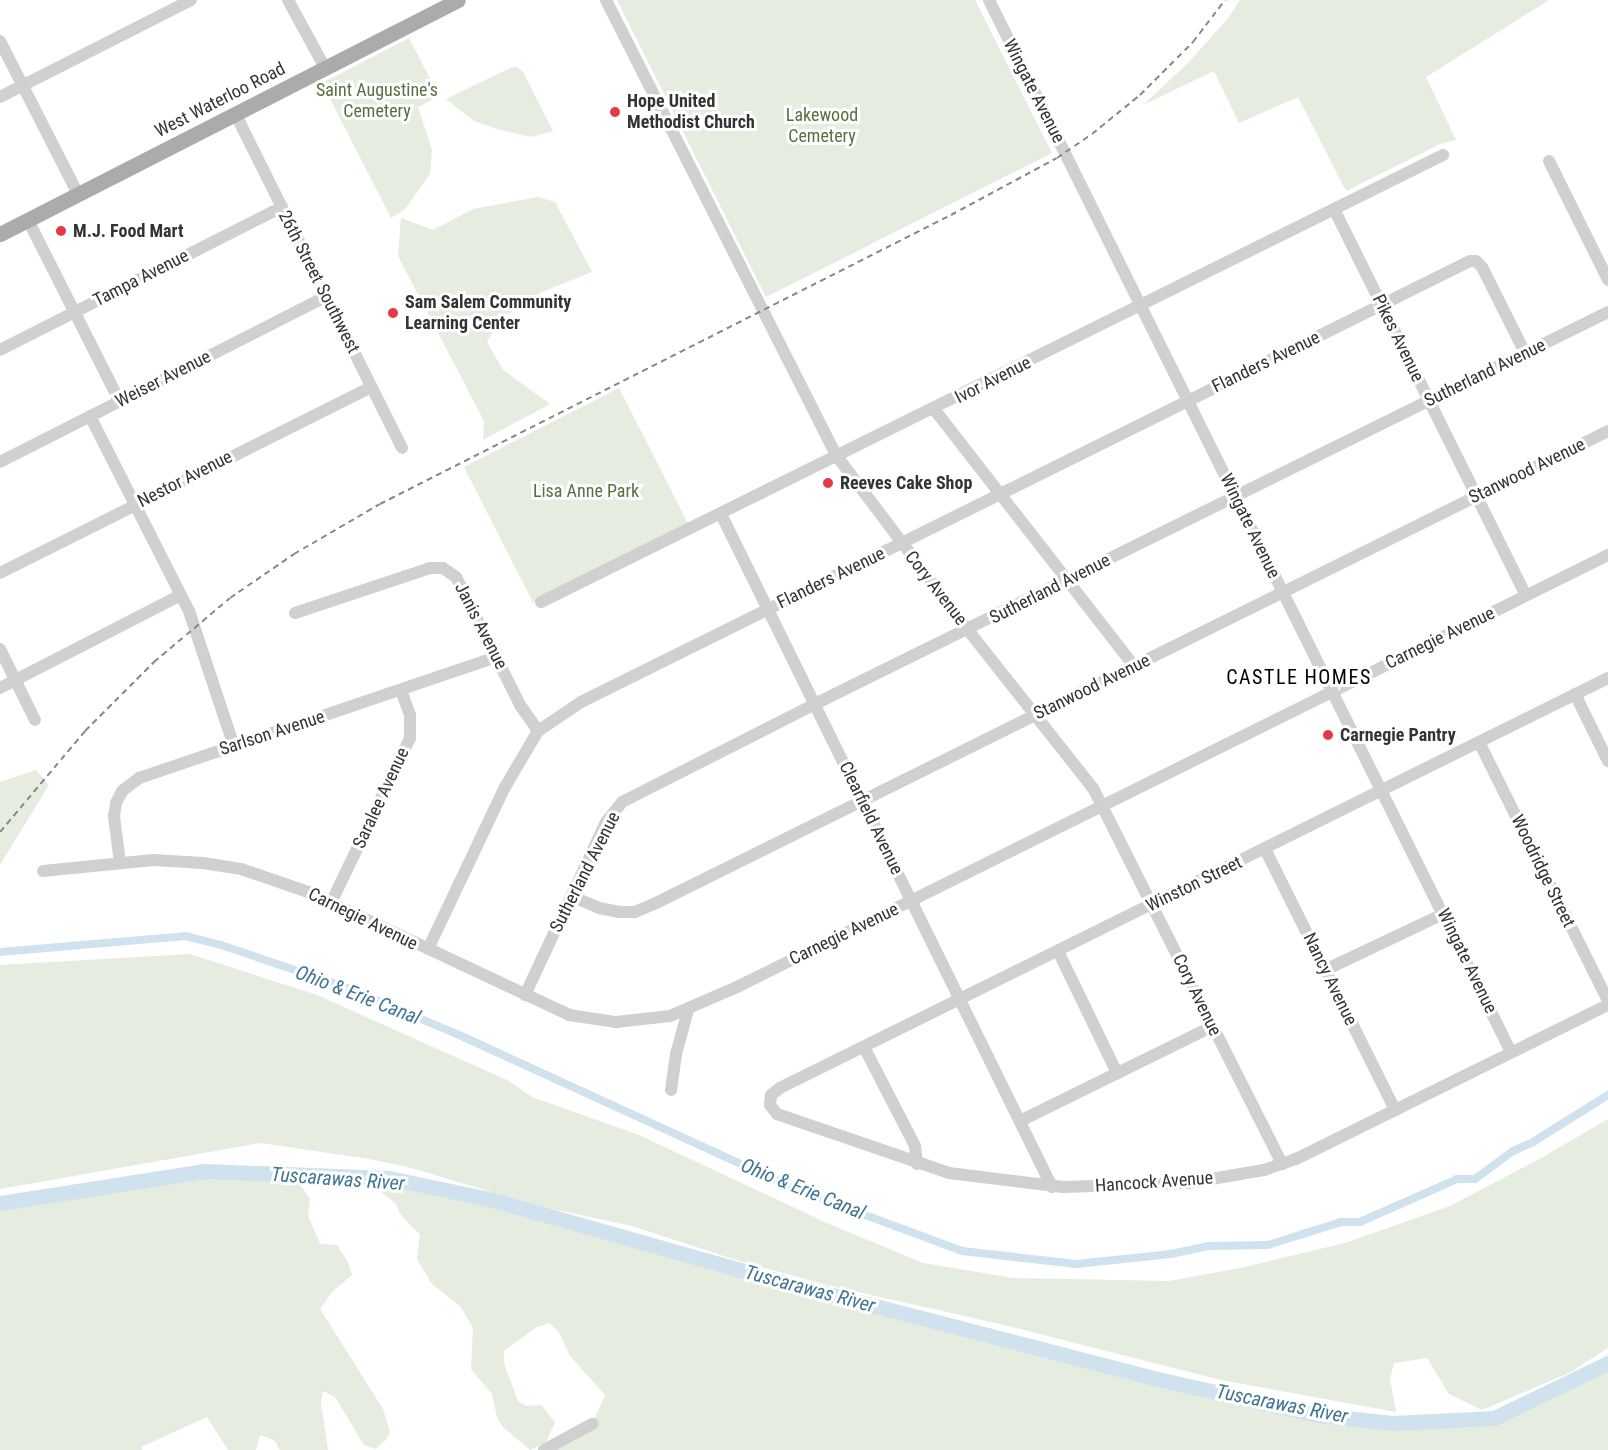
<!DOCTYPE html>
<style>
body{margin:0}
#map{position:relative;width:1608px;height:1450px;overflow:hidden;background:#fff;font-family:"Roboto Condensed",sans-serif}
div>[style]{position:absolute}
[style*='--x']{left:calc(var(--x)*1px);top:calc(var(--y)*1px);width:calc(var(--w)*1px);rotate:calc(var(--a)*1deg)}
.green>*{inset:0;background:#e6ecdf;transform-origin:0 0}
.canal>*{height:8px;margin:-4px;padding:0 4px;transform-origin:4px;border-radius:4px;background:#cfe2ee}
.river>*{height:15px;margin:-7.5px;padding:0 7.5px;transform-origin:7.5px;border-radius:7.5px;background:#cfe2ee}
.minor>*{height:12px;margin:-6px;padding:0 6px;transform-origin:6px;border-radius:6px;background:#d0d0d0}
.major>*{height:15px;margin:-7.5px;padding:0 7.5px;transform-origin:7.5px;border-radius:7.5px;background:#ababab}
.rail>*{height:2px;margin-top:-1px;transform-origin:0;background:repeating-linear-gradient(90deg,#888 0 6px,transparent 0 10.5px)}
.dots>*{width:16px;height:16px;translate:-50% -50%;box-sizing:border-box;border:3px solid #fff;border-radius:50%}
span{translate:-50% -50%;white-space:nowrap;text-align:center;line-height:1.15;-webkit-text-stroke:6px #fff;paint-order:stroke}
.park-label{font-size:18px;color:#56703f}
.street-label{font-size:18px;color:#333}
.poi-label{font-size:18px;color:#333;font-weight:700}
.left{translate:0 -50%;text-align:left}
.neighbourhood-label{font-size:20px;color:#000;letter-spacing:1.5px}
.water-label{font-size:20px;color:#3f7597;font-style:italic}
</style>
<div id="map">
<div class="green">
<div style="clip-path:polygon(617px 0,975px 0,1052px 153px,766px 297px)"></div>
<div style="clip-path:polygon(1240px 0,1549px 0,1426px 77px,1456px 140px,1440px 144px,1346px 191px,1298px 97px,1239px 123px,1214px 71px,1143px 105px,1188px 63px,1229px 17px)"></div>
<div style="clip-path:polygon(409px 38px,439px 96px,418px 107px,432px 150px,430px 174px,405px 209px,391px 218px,322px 83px)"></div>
<div style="clip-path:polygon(517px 67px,523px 72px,553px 131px,531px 137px,497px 129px,474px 121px,446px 99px,510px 68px)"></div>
<div style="clip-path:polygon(538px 197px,555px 202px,592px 272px,542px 292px,499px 320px,487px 342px,503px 370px,550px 404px,483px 440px,484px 421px,398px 256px,401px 218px,433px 230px,473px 209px)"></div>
<div style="left:619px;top:388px;width:152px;height:174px;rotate:63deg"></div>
<div style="clip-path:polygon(36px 770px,49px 785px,0 865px,0 782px)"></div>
<div style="clip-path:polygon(190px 954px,317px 995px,509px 1081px,532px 1097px,639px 1135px,829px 1224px,923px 1263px,1013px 1278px,1169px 1281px,1240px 1268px,1345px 1243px,1450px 1206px,1543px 1157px,1608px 1119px,1608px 1348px,1569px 1373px,1482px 1410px,1449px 1394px,1427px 1358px,1394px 1363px,1390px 1379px,1396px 1412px,1221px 1380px,1000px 1324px,827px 1285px,736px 1260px,632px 1226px,534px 1205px,412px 1168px,370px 1159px,260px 1143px,0 1189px,0 965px)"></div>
<div style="clip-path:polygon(205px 1171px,292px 1175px,310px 1198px,308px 1216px,320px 1244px,337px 1245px,348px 1262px,352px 1275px,333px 1291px,320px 1309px,383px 1409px,390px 1432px,387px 1439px,375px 1449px,364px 1445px,335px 1397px,323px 1391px,321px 1403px,328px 1450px,280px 1450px,274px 1440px,260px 1435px,256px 1450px,228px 1450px,207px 1417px,141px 1447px,142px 1450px,0 1450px,0 1203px)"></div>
<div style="clip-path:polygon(389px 1178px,1158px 1379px,1318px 1415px,1393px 1423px,1494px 1418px,1608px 1363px,1608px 1450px,544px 1450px,592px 1424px,605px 1395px,570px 1356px,560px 1334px,550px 1323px,537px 1327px,504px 1351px,504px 1363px,518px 1401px,526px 1406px,541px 1405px,555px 1422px,546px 1442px,530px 1450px,503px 1427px,497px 1417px,492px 1394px,471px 1369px,473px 1328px,461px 1307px,432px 1284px,417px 1259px,420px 1235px,401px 1215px,396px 1204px,379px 1190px)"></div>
</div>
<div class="canal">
<div style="--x:0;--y:952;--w:186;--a:-4.9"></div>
<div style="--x:185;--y:936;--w:37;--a:14"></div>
<div style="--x:221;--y:945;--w:131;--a:18.7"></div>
<div style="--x:345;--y:987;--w:121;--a:22.8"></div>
<div style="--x:457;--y:1034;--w:375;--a:24.6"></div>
<div style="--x:798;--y:1190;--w:175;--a:20.4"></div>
<div style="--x:962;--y:1251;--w:115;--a:6.5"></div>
<div style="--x:1076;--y:1264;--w:96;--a:-6"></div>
<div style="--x:1171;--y:1254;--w:40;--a:-12"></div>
<div style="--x:1210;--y:1246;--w:58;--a:-1"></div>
<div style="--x:1268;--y:1245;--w:77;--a:-17.5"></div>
<div style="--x:1341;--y:1222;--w:19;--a:0"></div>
<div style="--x:1360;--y:1222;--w:106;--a:-23.9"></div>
<div style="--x:1457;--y:1179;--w:18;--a:0"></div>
<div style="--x:1475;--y:1179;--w:47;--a:-36.4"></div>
<div style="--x:1513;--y:1151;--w:22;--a:-24"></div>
<div style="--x:1533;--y:1142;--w:89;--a:-32.1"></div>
</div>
<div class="river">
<div style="--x:0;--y:1203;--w:207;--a:-8.9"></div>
<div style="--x:205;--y:1171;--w:184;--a:2.2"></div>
<div style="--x:389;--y:1178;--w:106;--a:11.9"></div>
<div style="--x:493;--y:1200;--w:293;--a:15.8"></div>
<div style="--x:775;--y:1280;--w:396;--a:14.5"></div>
<div style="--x:1158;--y:1379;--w:164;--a:12.7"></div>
<div style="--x:1318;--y:1415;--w:75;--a:6.1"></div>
<div style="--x:1393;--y:1423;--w:101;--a:-2.8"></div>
<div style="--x:1494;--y:1418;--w:127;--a:-25.8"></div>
</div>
<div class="minor">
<div style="--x:288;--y:0;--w:77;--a:61.4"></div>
<div style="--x:606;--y:0;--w:510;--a:63.18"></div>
<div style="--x:836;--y:455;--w:219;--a:53"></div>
<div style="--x:968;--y:630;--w:201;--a:51.7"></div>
<div style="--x:1093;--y:788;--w:421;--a:63.3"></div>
<div style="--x:989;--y:0;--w:1174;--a:63.61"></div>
<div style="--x:0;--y:41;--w:172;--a:63"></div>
<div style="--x:0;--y:97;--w:214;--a:-26.9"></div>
<div style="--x:236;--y:115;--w:372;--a:63.5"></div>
<div style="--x:1549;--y:161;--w:133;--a:63.6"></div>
<div style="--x:1334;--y:209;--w:431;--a:63.6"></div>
<div style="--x:28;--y:220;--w:202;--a:63.2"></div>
<div style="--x:0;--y:350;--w:316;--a:-26.9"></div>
<div style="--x:934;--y:409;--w:326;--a:52.1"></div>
<div style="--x:90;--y:416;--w:219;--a:63.1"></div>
<div style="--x:189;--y:611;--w:142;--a:71.6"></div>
<div style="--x:0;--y:462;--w:367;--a:-26.9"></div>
<div style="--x:721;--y:514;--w:750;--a:63.81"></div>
<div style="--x:0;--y:573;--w:415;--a:-26.6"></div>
<div style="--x:541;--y:602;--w:1007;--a:-26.36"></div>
<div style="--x:295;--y:613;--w:142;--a:-18.4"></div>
<div style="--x:430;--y:568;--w:13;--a:0"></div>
<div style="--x:443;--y:568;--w:16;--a:35"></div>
<div style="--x:456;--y:577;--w:143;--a:63.4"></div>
<div style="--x:520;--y:705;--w:32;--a:55"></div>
<div style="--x:0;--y:649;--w:79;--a:63.8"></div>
<div style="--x:1608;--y:678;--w:924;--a:153.66"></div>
<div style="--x:780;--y:1088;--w:11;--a:142"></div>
<div style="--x:771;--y:1095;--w:10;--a:96"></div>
<div style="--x:770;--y:1105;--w:11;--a:52"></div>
<div style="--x:777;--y:1114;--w:182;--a:18.9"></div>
<div style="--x:949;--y:1173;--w:115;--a:7"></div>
<div style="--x:1063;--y:1187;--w:125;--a:-1.8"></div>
<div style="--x:1188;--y:1183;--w:77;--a:-9.7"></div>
<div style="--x:1264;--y:1170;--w:34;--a:-19"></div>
<div style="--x:1296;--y:1159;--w:348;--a:-26.3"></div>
<div style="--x:0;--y:688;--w:203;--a:-27.2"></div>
<div style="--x:1575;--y:694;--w:75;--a:63.8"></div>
<div style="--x:1479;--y:742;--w:289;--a:63.5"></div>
<div style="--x:1265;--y:849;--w:292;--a:63.5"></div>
<div style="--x:120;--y:863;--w:47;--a:-97.3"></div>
<div style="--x:114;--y:816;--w:13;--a:-81"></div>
<div style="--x:116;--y:803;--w:13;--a:-63"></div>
<div style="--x:122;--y:791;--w:21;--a:-37"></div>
<div style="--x:139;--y:778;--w:377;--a:-18.7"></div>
<div style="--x:43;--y:871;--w:111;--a:-5.7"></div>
<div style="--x:153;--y:860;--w:50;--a:3.4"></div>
<div style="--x:203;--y:863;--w:38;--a:9"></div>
<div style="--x:241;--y:869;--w:71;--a:18.9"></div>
<div style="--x:308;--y:892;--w:289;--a:25.2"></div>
<div style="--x:569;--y:1015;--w:48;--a:8.5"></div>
<div style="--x:616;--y:1022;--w:54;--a:-6.3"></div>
<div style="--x:670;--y:1016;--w:73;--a:-23.4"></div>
<div style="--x:737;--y:987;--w:972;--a:-26.38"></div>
<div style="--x:571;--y:896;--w:30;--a:23"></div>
<div style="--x:599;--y:908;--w:21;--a:11"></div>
<div style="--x:620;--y:912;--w:15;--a:0"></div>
<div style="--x:635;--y:912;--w:23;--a:-23"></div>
<div style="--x:656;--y:903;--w:1063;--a:-26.37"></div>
<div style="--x:331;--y:903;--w:183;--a:-64.4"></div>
<div style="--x:410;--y:738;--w:23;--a:-90"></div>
<div style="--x:410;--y:715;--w:27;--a:-110"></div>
<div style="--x:428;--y:949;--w:179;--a:-64.6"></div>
<div style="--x:505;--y:787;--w:65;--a:-59.5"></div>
<div style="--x:538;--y:731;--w:52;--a:-34"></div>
<div style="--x:581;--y:702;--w:992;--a:-26.38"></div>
<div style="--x:1470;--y:261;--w:6;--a:0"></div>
<div style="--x:1476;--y:261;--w:8;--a:45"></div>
<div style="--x:1482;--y:267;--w:96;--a:63.4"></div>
<div style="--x:1058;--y:951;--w:136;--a:64.2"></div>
<div style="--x:1325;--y:970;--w:131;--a:-25.4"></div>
<div style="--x:525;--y:995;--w:191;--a:-64.9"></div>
<div style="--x:606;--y:822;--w:26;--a:-51"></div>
<div style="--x:622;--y:802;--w:216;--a:-26.9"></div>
<div style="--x:815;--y:704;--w:885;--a:-26.3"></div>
<div style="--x:864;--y:1047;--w:111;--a:62.7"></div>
<div style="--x:915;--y:1146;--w:18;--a:84"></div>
<div style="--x:671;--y:1090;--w:36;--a:-82"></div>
<div style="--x:676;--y:1054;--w:46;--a:-74.7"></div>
<div style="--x:1020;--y:1121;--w:215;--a:-26.2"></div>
<div style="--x:544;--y:1450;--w:55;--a:-28.4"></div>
</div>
<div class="major">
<div style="--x:0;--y:234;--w:514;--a:-27.06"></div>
</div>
<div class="rail">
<div style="--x:0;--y:832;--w:132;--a:-49.9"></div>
<div style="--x:85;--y:731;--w:98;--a:-45"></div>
<div style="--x:154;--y:662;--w:99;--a:-40.1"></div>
<div style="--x:230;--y:598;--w:78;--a:-34.5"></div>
<div style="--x:294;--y:554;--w:99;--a:-30.2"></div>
<div style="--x:380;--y:504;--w:640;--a:-26.85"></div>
<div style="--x:951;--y:215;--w:120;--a:-28.3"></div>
<div style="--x:1057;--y:158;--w:42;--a:-34.4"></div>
<div style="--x:1092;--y:134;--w:62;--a:-39.1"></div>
<div style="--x:1140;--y:95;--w:75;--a:-45"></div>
<div style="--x:1193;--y:42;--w:53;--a:-52.7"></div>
</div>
<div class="dots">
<div style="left:615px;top:112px;background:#e63946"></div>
<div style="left:61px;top:231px;background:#e63946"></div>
<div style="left:393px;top:313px;background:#e63946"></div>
<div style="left:828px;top:483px;background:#e63946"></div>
<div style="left:1328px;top:735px;background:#e63946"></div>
</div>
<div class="park-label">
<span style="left:377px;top:101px">Saint Augustine's<br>Cemetery</span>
<span style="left:822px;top:126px">Lakewood<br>Cemetery</span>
<span style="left:586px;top:491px">Lisa Anne Park</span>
</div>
<div class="street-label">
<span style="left:1034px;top:91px;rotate:63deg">Wingate Avenue</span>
<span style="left:220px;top:100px;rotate:-27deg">West Waterloo Road</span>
<span style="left:141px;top:278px;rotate:-27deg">Tampa Avenue</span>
<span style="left:319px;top:282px;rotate:63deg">26th Street Southwest</span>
<span style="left:1398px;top:338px;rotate:64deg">Pikes Avenue</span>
<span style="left:1266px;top:362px;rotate:-26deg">Flanders Avenue</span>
<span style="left:1485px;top:373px;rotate:-26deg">Sutherland Avenue</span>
<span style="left:163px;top:379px;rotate:-27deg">Weiser Avenue</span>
<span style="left:993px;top:380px;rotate:-27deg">Ivor Avenue</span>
<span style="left:1527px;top:471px;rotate:-26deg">Stanwood Avenue</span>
<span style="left:185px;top:479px;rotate:-27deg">Nestor Avenue</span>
<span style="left:1250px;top:526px;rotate:64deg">Wingate Avenue</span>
<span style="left:831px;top:578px;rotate:-26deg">Flanders Avenue</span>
<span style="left:936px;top:588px;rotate:52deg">Cory Avenue</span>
<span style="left:1050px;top:589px;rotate:-27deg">Sutherland Avenue</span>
<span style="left:481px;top:626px;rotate:63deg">Janis Avenue</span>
<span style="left:1440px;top:638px;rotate:-26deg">Carnegie Avenue</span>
<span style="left:1092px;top:687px;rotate:-26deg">Stanwood Avenue</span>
<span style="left:272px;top:733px;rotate:-18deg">Sarlson Avenue</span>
<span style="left:381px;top:798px;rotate:-65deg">Saralee Avenue</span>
<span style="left:871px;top:818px;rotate:64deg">Clearfield Avenue</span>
<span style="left:1543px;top:871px;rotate:64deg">Woodridge Street</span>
<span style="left:585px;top:872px;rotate:-63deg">Sutherland Avenue</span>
<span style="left:1194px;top:884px;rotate:-26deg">Winston Street</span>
<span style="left:363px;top:919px;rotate:26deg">Carnegie Avenue</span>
<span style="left:844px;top:934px;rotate:-26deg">Carnegie Avenue</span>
<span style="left:1467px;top:961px;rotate:64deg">Wingate Avenue</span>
<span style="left:1330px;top:979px;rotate:64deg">Nancy Avenue</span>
<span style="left:1197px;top:995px;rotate:64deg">Cory Avenue</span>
<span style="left:1154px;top:1182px;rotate:-4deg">Hancock Avenue</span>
</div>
<div class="poi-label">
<span class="left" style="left:627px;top:112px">Hope United<br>Methodist Church</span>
<span class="left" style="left:73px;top:231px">M.J. Food Mart</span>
<span class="left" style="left:405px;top:313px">Sam Salem Community<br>Learning Center</span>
<span class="left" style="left:840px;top:483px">Reeves Cake Shop</span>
<span class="left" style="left:1340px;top:735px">Carnegie Pantry</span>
</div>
<div class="neighbourhood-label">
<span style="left:1299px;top:677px">CASTLE HOMES</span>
</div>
<div class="water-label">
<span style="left:358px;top:995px;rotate:21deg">Ohio &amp; Erie Canal</span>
<span style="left:338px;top:1179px;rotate:4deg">Tuscarawas River</span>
<span style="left:803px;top:1189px;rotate:22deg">Ohio &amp; Erie Canal</span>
<span style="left:810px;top:1289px;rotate:15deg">Tuscarawas River</span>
<span style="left:1282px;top:1404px;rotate:11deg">Tuscarawas River</span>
</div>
</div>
